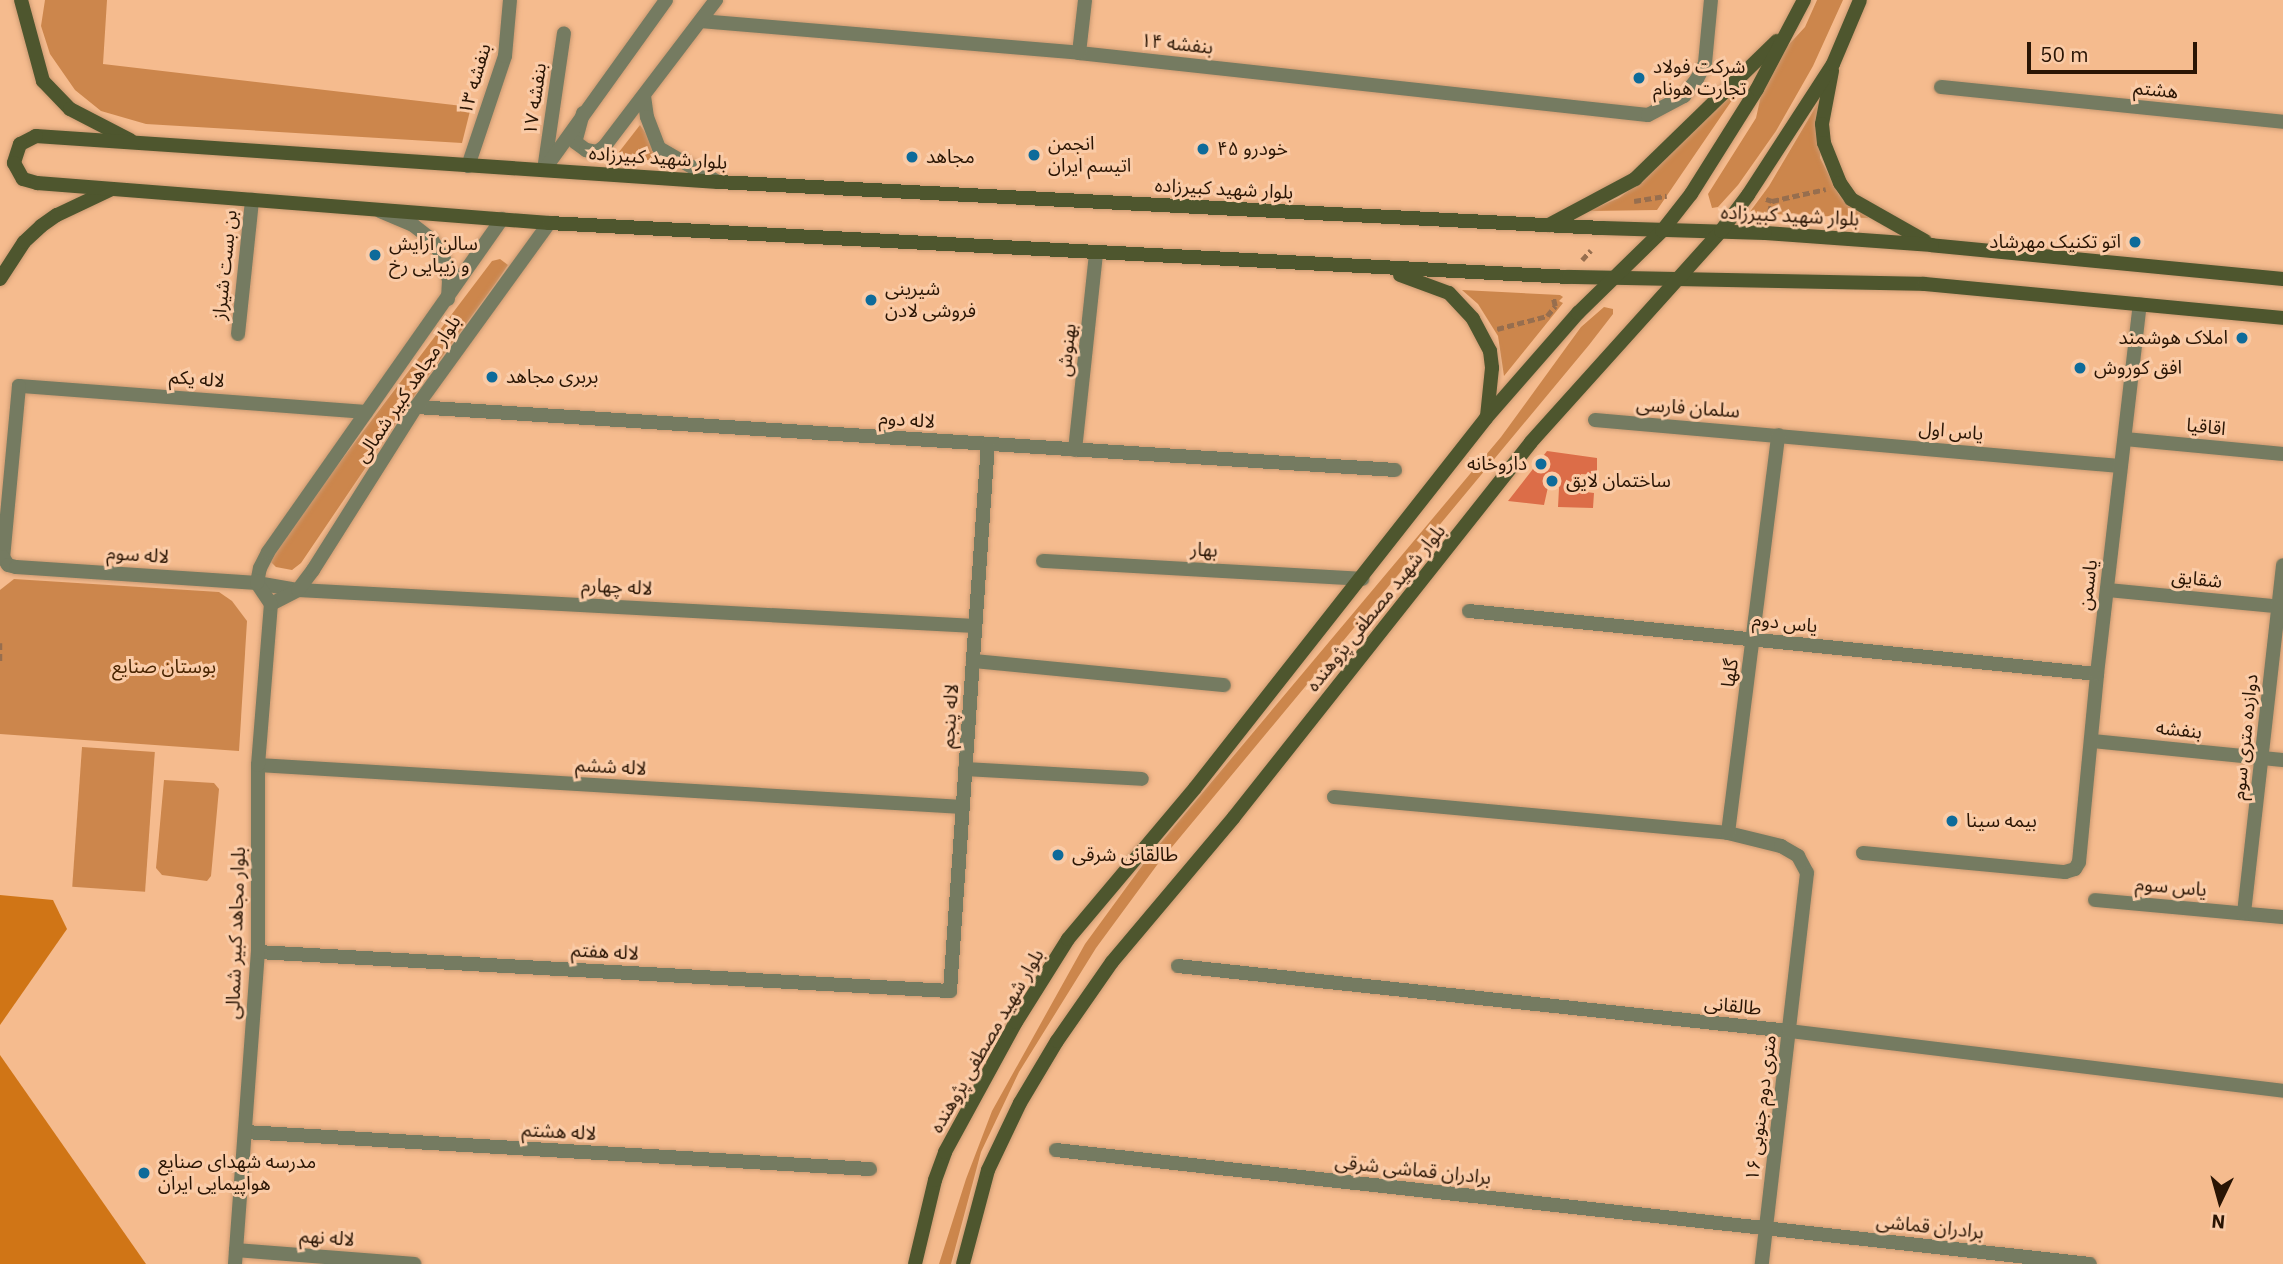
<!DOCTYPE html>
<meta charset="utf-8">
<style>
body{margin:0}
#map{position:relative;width:2283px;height:1264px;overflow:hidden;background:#f5bb8e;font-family:"IBM Plex Sans","Noto Sans Arabic",sans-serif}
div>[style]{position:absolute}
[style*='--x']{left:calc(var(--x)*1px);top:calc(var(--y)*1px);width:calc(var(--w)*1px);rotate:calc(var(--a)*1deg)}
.green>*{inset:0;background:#cc864c;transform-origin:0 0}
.forest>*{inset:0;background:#d07516}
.building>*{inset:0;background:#dc6d48}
.path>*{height:4.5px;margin-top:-2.25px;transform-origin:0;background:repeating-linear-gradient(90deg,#976e4e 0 7px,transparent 0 10.5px)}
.roads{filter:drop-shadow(0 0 2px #cc9a72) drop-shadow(0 0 2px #cc9a72)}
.minor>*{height:14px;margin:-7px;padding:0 7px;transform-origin:7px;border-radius:7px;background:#757b61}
.tertiary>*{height:14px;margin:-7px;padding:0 7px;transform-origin:7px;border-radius:7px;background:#757b61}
.secondary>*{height:14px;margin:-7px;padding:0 7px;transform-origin:7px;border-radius:7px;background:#4e562e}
.dots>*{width:19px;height:19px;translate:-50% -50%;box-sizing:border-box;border:4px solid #facba7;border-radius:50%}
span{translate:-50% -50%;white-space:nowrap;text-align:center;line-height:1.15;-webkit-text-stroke:6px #facba7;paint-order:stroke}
.street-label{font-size:19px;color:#2a1504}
.poi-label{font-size:19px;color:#2a1504}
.left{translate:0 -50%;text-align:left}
.right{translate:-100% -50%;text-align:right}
.park-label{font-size:19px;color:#492502}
.north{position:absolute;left:2185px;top:1166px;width:70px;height:70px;-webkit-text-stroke:5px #facba7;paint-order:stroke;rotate:185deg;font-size:19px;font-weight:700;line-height:28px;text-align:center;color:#2a1504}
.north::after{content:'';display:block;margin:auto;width:24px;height:32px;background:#2a1504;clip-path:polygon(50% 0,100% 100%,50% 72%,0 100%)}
.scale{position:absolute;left:2027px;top:42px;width:170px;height:32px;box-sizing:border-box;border:4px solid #2a1504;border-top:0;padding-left:9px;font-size:21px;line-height:24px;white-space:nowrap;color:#2a1504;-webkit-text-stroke:5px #facba7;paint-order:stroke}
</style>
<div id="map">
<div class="green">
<div style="clip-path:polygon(45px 0,107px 0,103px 64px,471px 107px,462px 143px,146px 124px,101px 111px,75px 90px,50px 54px,41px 26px)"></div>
<div style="clip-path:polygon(1817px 0,1843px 0,1813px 66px,1776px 131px,1738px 185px,1718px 207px,1712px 208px,1708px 194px,1756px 118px,1767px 68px,1805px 27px)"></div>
<div style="clip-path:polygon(1754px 68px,1657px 210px,1588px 211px,1619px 198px,1648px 176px)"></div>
<div style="clip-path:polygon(1822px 96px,1820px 158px,1839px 195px,1869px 218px,1749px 213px,1769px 186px)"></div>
<div style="clip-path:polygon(640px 125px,665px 162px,623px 157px,619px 152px)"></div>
<div style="clip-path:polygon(500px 259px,508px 265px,495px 284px,425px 380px,301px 563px,292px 570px,276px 567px,271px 562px,275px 548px,492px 261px)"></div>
<div style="clip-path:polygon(1462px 290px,1560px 295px,1563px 297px,1559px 301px,1563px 303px,1504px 376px,1498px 336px,1478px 304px)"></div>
<div style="clip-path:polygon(1604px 307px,1613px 309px,1613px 314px,1589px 345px,1157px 865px,1096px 948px,1019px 1072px,981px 1152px,951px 1264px,939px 1264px,966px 1179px,992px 1111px,1085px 944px,1147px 859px,1501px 437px,1581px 327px)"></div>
<div style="clip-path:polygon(14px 579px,219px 592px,232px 601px,247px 621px,239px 751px,0 734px,0 590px)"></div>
<div style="left:82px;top:747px;width:73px;height:140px;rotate:4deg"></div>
<div style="clip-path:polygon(164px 780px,214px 783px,219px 789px,211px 876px,207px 881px,162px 875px,156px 868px)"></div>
</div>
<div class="forest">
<div style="clip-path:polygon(0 895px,53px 900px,67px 929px,0 1025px)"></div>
<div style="clip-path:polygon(0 1055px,146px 1264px,0 1264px)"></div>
</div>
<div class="building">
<div style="clip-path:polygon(1547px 451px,1597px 458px,1597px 475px,1581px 474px,1578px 491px,1594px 493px,1593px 508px,1558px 507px,1559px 488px,1548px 487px,1544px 505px,1508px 501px)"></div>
</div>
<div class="path">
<div style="--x:1766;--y:199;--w:6;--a:18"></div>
<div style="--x:1772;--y:201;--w:55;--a:-12.5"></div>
<div style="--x:1634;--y:201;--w:33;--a:-9"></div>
<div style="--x:1769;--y:213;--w:12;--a:-76"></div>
<div style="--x:1582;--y:260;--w:13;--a:-48"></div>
<div style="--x:1497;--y:329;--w:52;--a:-14.6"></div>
<div style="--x:1547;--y:316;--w:13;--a:-51"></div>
<div style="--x:1555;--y:306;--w:9;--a:-103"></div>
<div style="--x:0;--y:643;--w:20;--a:90"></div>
</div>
<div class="roads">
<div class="minor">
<div style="--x:701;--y:21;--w:379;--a:4.8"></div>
<div style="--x:1079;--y:53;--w:572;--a:6.22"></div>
<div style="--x:1648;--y:115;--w:41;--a:-27.8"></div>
<div style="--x:1684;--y:96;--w:21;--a:-53"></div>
<div style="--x:1697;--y:79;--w:18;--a:-63"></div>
<div style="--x:1705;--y:63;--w:63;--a:-84.6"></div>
<div style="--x:1079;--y:53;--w:53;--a:-83.5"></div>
<div style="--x:1941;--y:87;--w:344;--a:5.8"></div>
<div style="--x:468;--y:166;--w:116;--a:-71.4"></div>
<div style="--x:505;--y:56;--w:56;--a:-84.9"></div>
<div style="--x:544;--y:170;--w:138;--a:-81.7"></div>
<div style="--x:238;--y:334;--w:135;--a:-84"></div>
<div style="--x:416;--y:407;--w:981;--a:3.68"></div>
<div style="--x:366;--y:412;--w:348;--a:-175.7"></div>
<div style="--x:19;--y:386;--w:172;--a:95.3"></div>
<div style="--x:3;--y:557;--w:9;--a:58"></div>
<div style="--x:8;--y:565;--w:8;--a:14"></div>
<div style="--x:16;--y:567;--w:242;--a:3.8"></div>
<div style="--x:257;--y:583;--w:42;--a:9.7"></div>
<div style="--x:298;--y:590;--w:678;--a:3.04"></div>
<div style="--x:1595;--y:420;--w:527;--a:5.01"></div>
<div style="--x:2125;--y:439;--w:159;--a:5.4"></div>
<div style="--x:1075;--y:450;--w:197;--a:-83.9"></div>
<div style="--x:1043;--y:561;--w:320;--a:3.2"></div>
<div style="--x:2107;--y:590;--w:177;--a:5.5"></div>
<div style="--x:1469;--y:611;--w:631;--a:5.73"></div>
<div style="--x:973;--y:661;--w:252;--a:5.5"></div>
<div style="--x:2092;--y:741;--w:192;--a:5.7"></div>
<div style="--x:258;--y:765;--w:706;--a:3.41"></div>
<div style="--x:965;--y:769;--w:177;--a:3.2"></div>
<div style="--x:1334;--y:797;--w:396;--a:5.2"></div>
<div style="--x:1728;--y:833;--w:55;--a:13.8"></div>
<div style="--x:1781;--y:846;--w:20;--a:30"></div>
<div style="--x:1798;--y:856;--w:19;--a:62"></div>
<div style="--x:1807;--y:873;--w:394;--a:96.6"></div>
<div style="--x:1728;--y:833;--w:401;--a:-82.8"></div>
<div style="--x:1863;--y:853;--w:203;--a:5.4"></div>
<div style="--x:2065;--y:872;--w:10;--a:-17"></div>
<div style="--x:2075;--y:869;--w:8;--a:-60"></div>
<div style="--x:2079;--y:862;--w:189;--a:-84.5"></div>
<div style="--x:2097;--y:674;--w:372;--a:-83.4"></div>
<div style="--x:2095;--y:900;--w:189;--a:5.2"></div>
<div style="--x:2244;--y:913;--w:350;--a:-83.6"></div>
<div style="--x:258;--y:952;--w:693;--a:3.23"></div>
<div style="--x:950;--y:991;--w:548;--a:-86.03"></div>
<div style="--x:1178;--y:966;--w:614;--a:6.07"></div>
<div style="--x:1789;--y:1031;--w:498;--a:6.9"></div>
<div style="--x:245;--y:1132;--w:626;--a:3.39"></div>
<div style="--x:1056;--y:1150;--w:1040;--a:6.29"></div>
<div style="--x:236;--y:1250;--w:179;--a:4.5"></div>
</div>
<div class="tertiary">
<div style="--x:644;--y:96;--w:21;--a:82"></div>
<div style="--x:647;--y:117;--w:33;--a:69"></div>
<div style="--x:659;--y:148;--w:68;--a:30"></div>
<div style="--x:583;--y:113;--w:30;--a:105"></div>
<div style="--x:575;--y:142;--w:14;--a:36"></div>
<div style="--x:586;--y:150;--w:11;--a:10"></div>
<div style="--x:597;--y:152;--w:9;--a:-36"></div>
<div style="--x:604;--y:147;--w:185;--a:-52.7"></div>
<div style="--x:544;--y:170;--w:209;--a:-54.3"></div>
<div style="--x:380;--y:211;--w:36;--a:23"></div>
<div style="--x:413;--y:225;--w:24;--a:38"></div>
<div style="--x:432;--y:240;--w:22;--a:58"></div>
<div style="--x:444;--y:259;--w:22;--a:77"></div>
<div style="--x:449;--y:280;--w:19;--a:93"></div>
<div style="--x:271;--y:604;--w:30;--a:-27"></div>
<div style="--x:298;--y:590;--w:25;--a:-53"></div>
<div style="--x:313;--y:570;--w:193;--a:-57.7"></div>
<div style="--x:416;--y:407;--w:227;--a:-54.1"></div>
<div style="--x:235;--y:1264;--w:313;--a:-85.8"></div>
<div style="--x:258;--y:952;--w:187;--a:-90"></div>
<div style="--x:258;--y:765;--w:162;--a:-85.4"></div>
<div style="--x:271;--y:604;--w:25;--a:-124"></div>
<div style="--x:257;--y:583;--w:15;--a:-79"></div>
<div style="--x:260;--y:568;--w:18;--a:-63"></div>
<div style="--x:268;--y:552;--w:407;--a:-54.9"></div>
</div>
<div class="secondary">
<div style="--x:21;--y:0;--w:84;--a:74.8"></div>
<div style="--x:43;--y:81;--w:39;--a:46"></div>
<div style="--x:70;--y:109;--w:68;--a:27.3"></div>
<div style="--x:1832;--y:71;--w:54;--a:100.7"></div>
<div style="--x:1822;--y:124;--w:19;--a:84"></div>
<div style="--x:1824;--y:143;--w:43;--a:68.2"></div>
<div style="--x:1840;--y:183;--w:19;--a:55"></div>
<div style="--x:1851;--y:199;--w:85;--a:29.6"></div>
<div style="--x:1549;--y:225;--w:98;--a:-28.1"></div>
<div style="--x:1635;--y:179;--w:198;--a:-44.2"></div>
<div style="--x:1400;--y:275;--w:52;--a:20.2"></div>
<div style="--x:1449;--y:293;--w:35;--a:47"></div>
<div style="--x:1473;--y:319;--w:36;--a:62"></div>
<div style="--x:1490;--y:351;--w:17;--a:83"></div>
<div style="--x:1492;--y:368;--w:48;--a:95.9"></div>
<div style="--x:0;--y:279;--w:44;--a:-57"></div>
<div style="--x:24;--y:242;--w:23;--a:-43"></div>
<div style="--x:41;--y:226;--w:19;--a:-35"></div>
<div style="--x:57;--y:215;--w:59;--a:-25.3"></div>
<div style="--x:2283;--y:279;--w:353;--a:-174.5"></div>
<div style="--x:1932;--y:245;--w:167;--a:-175.9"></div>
<div style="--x:1765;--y:233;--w:163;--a:-178.2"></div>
<div style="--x:1602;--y:228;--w:885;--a:-177.02"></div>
<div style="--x:718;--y:182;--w:684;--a:-176.14"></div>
<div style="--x:36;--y:136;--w:18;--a:153"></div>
<div style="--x:20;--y:144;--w:20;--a:108"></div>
<div style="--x:14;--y:163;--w:18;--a:61"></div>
<div style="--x:23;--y:179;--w:15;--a:16"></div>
<div style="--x:37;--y:183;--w:514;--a:4.47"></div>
<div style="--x:549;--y:223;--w:1021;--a:3.03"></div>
<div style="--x:1569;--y:277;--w:355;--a:1.1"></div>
<div style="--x:1924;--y:284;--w:361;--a:5.4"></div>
<div style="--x:915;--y:1264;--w:86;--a:-76.6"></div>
<div style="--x:935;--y:1180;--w:30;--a:-70"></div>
<div style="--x:945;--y:1152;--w:148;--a:-61.4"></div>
<div style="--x:1016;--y:1022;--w:98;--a:-57.9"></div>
<div style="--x:1068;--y:939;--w:197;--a:-49.9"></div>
<div style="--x:1195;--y:788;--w:471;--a:-51.8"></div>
<div style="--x:1486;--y:418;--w:140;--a:-48.8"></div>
<div style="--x:1578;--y:313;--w:117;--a:-44.3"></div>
<div style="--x:1662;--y:231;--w:47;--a:-51.9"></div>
<div style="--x:1691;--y:194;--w:124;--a:-57.8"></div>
<div style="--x:1757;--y:89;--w:101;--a:-62.2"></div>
<div style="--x:963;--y:1264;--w:97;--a:-75.1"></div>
<div style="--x:988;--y:1170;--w:74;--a:-64.5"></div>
<div style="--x:1020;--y:1103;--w:72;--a:-59.2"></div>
<div style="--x:1057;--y:1041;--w:96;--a:-55.2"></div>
<div style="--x:1112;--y:962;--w:189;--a:-49.9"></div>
<div style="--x:1234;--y:817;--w:478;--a:-51.6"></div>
<div style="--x:1531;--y:442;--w:284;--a:-48"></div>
<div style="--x:1721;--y:231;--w:45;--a:-53.1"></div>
<div style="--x:1748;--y:195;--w:156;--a:-57"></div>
<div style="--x:1833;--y:64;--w:69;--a:-67.1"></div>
</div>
</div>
<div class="dots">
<div style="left:1639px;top:78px;background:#0e6b9a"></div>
<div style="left:1203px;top:149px;background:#0e6b9a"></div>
<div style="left:1034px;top:155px;background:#0e6b9a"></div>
<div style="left:912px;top:157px;background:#0e6b9a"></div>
<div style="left:2135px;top:242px;background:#0e6b9a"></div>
<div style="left:375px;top:255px;background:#0e6b9a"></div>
<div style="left:871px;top:300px;background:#0e6b9a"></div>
<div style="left:2242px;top:338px;background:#0e6b9a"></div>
<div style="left:2080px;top:368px;background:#0e6b9a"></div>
<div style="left:492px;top:377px;background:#0e6b9a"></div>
<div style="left:1541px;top:464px;background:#0e6b9a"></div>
<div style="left:1552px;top:481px;background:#0e6b9a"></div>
<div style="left:1952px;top:821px;background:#0e6b9a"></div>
<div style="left:1058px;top:855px;background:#0e6b9a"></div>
<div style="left:144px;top:1173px;background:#0e6b9a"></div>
</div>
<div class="street-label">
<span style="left:1177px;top:44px;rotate:6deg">بنفشه ۱۴</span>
<span style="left:475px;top:79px;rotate:-74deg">بنفشه ۱۳</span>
<span style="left:2156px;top:90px;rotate:6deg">هشتم</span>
<span style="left:535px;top:99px;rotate:-82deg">بنفشه ۱۷</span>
<span style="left:658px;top:158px;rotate:4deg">بلوار شهید کبیرزاده</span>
<span style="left:1224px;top:189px;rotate:3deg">بلوار شهید کبیرزاده</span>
<span style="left:1790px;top:216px;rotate:3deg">بلوار شهید کبیرزاده</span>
<span style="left:225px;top:265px;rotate:-84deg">بن بست شیراز</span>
<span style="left:1067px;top:350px;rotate:-84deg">بهنوش</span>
<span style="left:197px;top:379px;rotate:5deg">لاله یکم</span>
<span style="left:408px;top:389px;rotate:-56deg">بلوار مجاهد کبیر شمالی</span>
<span style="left:1688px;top:408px;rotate:4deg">سلمان فارسی</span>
<span style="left:907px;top:420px;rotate:4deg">لاله دوم</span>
<span style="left:2206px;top:427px;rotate:6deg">اقاقیا</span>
<span style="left:1951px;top:431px;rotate:5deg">یاس اول</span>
<span style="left:1204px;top:550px;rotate:3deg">بهار</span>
<span style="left:138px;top:555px;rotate:4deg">لاله سوم</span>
<span style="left:2197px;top:579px;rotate:6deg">شقایق</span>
<span style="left:2088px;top:585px;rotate:-83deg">یاسمن</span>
<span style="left:617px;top:587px;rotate:3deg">لاله چهارم</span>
<span style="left:1376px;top:608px;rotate:-51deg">بلوار شهید مصطفی پژوهنده</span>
<span style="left:1785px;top:623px;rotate:6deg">یاس دوم</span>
<span style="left:1730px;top:673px;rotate:-82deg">گلها</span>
<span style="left:950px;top:716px;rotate:-86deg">لاله پنجم</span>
<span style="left:2179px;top:730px;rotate:6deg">بنفشه</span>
<span style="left:2245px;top:737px;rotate:-84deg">دوازده متری سوم</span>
<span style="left:611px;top:767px;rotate:3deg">لاله ششم</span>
<span style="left:2171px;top:887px;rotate:5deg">یاس سوم</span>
<span style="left:236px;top:933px;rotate:-88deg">بلوار مجاهد کبیر شمالی</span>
<span style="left:605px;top:952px;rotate:3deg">لاله هفتم</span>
<span style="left:1733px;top:1006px;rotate:6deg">طالقانی</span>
<span style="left:987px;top:1041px;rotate:-60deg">بلوار شهید مصطفی پژوهنده</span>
<span style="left:1761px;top:1108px;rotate:-83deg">۱۶ متری دوم جنوبی</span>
<span style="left:559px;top:1132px;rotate:3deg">لاله هشتم</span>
<span style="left:1413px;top:1170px;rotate:6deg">برادران قماشی شرقی</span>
<span style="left:1930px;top:1227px;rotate:6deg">برادران قماشی</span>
<span style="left:327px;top:1238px;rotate:4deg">لاله نهم</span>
</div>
<div class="poi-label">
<span class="left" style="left:1653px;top:78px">شرکت فولاد<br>تجارت هونام</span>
<span class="left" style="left:1048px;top:155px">انجمن<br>اتیسم ایران</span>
<span class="left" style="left:1217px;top:149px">خودرو ۴۵</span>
<span class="left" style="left:926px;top:157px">مجاهد</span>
<span class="right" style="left:2121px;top:242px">اتو تکنیک مهرشاد</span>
<span class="left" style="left:389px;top:255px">سالن آرایش<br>و زیبایی رخ</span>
<span class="left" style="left:885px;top:300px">شیرینی<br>فروشی لادن</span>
<span class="right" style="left:2228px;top:338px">املاک هوشمند</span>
<span class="left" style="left:2094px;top:368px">افق کوروش</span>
<span class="left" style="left:506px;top:377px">بربری مجاهد</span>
<span class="right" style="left:1527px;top:464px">داروخانه</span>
<span class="left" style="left:1566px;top:481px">ساختمان لایق</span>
<span class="left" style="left:1966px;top:821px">بیمه سینا</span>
<span class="left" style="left:1072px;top:855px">طالقانی شرقی</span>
<span class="left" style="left:158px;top:1173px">مدرسه شهدای صنایع<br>هواپیمایی ایران</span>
</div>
<div class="park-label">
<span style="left:164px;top:667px">بوستان صنایع</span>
</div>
<div class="north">N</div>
<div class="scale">50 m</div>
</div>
